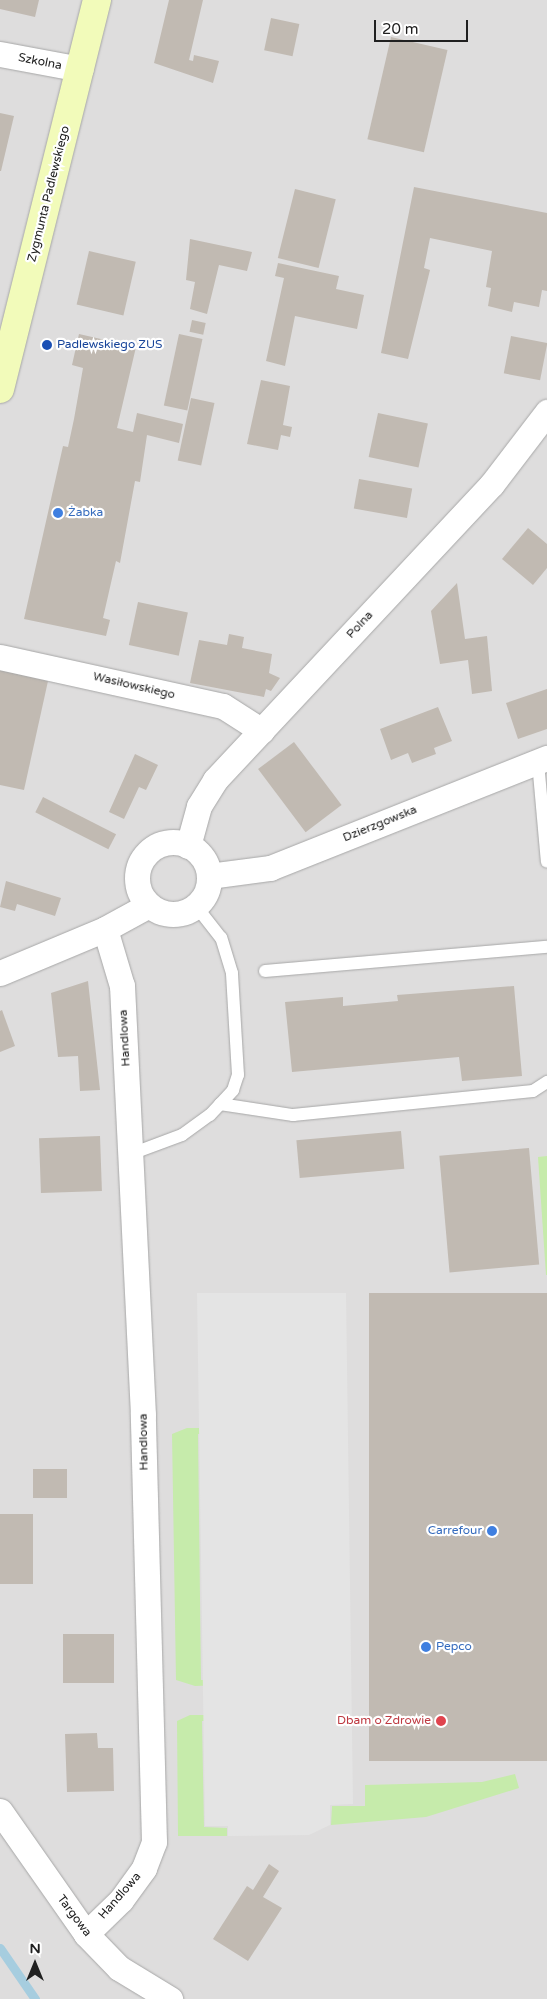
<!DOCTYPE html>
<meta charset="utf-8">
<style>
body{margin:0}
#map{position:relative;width:547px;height:1999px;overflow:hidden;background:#f0eee6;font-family:"Varela Round",sans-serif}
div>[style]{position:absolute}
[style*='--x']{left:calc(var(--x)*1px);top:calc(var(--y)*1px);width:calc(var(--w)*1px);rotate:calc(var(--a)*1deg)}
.residential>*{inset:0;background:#dedddd;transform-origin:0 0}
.grass>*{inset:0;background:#c6ebab}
.parking>*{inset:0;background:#e4e4e4}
.stream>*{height:9px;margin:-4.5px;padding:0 4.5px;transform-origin:4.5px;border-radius:4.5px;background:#a6cddf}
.building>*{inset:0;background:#c1bab2;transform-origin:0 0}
.roads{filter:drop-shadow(0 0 1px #a7a7a7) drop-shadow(0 0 1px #a7a7a7)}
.lane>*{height:12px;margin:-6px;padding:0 6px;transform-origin:6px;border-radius:6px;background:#fff}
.street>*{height:25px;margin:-12.5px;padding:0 12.5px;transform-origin:12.5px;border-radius:12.5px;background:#fff}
.street>.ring{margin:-12.5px;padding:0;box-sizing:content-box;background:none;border:25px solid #fff;border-radius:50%}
.secondary>*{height:28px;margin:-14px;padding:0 14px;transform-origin:14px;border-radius:14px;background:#f2fbba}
.dots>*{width:14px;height:14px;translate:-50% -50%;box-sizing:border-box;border:2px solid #fff;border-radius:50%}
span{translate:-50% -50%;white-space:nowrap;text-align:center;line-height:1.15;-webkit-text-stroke:4.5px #fff;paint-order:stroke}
.street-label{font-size:12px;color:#202020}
.transit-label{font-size:12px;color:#164399}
.left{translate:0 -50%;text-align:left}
.shop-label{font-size:12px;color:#366cbe}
.right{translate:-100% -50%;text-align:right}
.health-label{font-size:12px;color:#be3a42}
.north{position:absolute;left:10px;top:1939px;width:50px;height:50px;-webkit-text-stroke:4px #fff;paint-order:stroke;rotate:0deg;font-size:14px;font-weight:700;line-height:20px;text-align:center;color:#202020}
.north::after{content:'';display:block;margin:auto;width:18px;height:22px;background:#202020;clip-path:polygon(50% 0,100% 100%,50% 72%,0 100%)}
.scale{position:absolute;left:374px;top:20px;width:94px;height:22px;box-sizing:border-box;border:2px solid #202020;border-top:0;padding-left:6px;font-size:15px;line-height:18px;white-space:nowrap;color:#202020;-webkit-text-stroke:4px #fff;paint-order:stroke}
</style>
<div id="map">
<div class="residential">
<div style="left:0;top:0;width:547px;height:1999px"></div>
</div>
<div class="grass">
<div style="clip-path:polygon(547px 1156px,547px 1275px,546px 1275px,538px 1157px)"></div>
<div style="clip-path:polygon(187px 1428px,217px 1428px,221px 1433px,198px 1434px,201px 1680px,225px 1680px,221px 1685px,195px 1686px,176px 1680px,172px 1434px)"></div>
<div style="clip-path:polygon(190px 1715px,223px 1715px,225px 1720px,202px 1721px,204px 1827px,227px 1828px,227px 1836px,178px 1836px,177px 1721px)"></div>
<div style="clip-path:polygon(515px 1774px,519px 1788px,426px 1817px,331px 1825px,332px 1806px,365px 1806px,365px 1785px,482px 1782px)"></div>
</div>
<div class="parking">
<div style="clip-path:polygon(197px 1293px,346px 1293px,353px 1804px,330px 1805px,330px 1825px,309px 1835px,228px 1836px,228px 1826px,205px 1826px)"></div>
</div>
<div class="stream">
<div style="--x:0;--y:1948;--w:62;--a:55.5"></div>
</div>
<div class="building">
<div style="clip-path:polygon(0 0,39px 0,35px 17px,0 9px)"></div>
<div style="clip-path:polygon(169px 0,203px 0,189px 60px,193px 61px,194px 55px,219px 61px,213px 83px,154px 63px)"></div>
<div style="left:271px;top:18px;width:29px;height:33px;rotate:12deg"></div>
<div style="left:391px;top:37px;width:58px;height:105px;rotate:13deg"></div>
<div style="clip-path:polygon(0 113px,14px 116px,1px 171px,0 171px)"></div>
<div style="clip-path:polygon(414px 187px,547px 213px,547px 291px,542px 290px,539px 307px,514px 302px,512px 312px,488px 306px,491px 288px,486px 287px,492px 251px,430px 238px,424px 268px,430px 270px,408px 359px,381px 353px)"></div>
<div style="left:295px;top:189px;width:42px;height:71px;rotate:14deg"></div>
<div style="clip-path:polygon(190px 239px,252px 252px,247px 271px,219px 265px,207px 314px,190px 309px,195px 282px,186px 280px)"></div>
<div style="left:89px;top:251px;width:48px;height:55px;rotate:13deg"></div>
<div style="clip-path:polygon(278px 263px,339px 276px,336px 289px,364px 295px,357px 329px,295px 316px,285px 366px,266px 361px,284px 278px,275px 276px)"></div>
<div style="left:192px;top:320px;width:14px;height:12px;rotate:12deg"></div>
<div style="clip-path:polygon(79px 334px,136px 347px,117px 428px,133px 432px,137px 413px,183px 424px,179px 443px,147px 435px,140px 482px,135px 481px,120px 563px,116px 561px,103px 618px,110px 620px,106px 636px,24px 619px,63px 446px,68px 447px,74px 419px,83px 368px,72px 365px)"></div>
<div style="left:179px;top:334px;width:24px;height:73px;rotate:12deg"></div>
<div style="left:511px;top:336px;width:37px;height:38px;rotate:11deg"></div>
<div style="clip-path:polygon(261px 380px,290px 386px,283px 425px,292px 427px,290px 437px,281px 435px,278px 450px,247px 444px)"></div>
<div style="left:191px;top:398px;width:24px;height:64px;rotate:12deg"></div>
<div style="left:378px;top:413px;width:51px;height:45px;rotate:12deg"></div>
<div style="left:359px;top:479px;width:54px;height:30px;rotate:10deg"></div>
<div style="clip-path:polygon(528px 528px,547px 544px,547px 568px,533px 585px,502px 559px)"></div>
<div style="clip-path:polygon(457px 583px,465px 639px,487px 636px,492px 691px,472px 694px,468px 660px,440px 664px,431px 611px)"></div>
<div style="left:138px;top:602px;width:51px;height:44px;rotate:12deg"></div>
<div style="clip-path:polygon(229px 634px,244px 637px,242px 648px,272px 654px,269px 673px,280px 678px,271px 691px,266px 689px,264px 697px,190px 683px,199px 640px,227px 645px)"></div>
<div style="clip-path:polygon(0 670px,48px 681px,24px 790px,0 785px)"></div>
<div style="clip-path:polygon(547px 689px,547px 729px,518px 739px,506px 703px)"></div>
<div style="clip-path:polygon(438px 707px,452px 741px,434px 748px,436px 754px,412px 763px,408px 753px,391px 760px,380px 729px)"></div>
<div style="left:294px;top:742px;width:79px;height:45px;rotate:53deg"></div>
<div style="clip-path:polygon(135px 754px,158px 765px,146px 790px,139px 787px,124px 819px,109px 812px)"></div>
<div style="left:43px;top:797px;width:82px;height:17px;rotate:27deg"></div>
<div style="clip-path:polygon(6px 881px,61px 898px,55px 916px,17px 904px,15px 911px,0 907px)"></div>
<div style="clip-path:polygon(88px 981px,100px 1090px,80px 1091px,78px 1056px,58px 1057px,51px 993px)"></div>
<div style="clip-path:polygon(514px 986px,522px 1076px,462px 1081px,459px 1057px,292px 1072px,285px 1002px,343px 997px,343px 1006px,398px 1001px,397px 995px)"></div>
<div style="clip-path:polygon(2px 1010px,15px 1046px,0 1052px,0 1011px)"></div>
<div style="left:401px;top:1131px;width:38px;height:105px;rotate:85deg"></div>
<div style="left:100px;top:1136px;width:55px;height:61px;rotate:88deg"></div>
<div style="left:529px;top:1148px;width:117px;height:90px;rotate:85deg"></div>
<div style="left:547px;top:1293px;width:468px;height:178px;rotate:90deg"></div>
<div style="left:33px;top:1469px;width:34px;height:29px"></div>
<div style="left:0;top:1514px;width:33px;height:70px"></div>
<div style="left:63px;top:1634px;width:51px;height:49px"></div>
<div style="clip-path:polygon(97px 1733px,98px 1748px,113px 1748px,114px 1791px,67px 1792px,65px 1734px)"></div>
<div style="clip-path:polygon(269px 1864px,279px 1871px,263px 1897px,282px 1908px,248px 1961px,213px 1939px,247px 1886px,253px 1890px)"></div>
</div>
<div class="roads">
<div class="lane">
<div style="--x:538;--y:762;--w:100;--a:84.9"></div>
<div style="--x:265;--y:971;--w:283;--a:-4.9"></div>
<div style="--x:220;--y:1104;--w:74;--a:8.6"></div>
<div style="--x:293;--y:1115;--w:241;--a:-5.7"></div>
<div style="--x:533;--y:1091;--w:17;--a:-33"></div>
<div style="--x:131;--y:1154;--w:54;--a:-20.4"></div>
<div style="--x:182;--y:1135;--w:34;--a:-36"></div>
<div style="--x:210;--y:1115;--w:34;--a:-47"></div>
<div style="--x:233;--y:1090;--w:16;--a:-72"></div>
<div style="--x:238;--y:1075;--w:102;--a:-93.4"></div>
<div style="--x:232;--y:973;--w:37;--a:-107"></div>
<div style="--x:221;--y:938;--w:41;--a:-128"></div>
</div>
<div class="street">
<div style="--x:0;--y:54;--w:82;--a:10.5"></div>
<div style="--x:0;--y:657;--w:228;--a:12.4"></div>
<div style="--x:223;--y:706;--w:46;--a:32.7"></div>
<div class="ring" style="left:137px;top:842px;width:47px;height:47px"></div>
<div style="--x:188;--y:846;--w:41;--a:-74.6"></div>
<div style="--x:199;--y:806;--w:31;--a:-58"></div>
<div style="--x:215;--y:780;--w:405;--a:-46.9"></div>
<div style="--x:492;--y:484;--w:91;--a:-52.6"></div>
<div style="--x:209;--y:876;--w:62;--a:-7.5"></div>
<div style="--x:270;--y:868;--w:298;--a:-21.7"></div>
<div style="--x:0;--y:973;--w:114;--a:-22.7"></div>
<div style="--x:105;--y:929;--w:50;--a:-28.6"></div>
<div style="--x:0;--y:1811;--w:150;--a:55"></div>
<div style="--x:86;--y:1934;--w:47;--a:45.9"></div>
<div style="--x:119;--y:1968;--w:60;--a:31.3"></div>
<div style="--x:86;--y:1934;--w:49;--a:-44.2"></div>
<div style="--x:121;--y:1900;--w:39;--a:-54"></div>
<div style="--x:144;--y:1868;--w:28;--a:-69"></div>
<div style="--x:154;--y:1842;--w:427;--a:-91.5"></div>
<div style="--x:143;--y:1415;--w:430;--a:-92.8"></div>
<div style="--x:122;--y:986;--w:59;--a:-106.6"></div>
</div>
<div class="secondary">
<div style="--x:0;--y:389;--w:401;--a:-76"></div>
</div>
</div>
<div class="dots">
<div style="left:47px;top:345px;background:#1a4fb4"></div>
<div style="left:58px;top:513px;background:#3f7fe0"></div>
<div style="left:492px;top:1531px;background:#3f7fe0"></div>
<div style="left:426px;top:1647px;background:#3f7fe0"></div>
<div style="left:441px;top:1721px;background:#e0444e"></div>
</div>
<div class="street-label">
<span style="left:40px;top:62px;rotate:11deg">Szkolna</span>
<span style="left:49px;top:194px;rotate:-76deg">Zygmunta Padlewskiego</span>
<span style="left:360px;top:625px;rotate:-47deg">Polna</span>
<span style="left:134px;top:686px;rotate:13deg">Wasiłowskiego</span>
<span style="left:380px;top:824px;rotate:-22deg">Dzierzgowska</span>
<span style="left:125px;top:1038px;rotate:-93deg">Handlowa</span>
<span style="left:144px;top:1442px;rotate:-91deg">Handlowa</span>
<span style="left:120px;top:1896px;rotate:-49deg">Handlowa</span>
<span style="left:74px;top:1916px;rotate:53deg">Targowa</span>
</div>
<div class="transit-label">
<span class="left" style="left:57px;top:345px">Padlewskiego ZUS</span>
</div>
<div class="shop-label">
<span class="left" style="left:68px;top:513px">Żabka</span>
<span class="right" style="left:482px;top:1531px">Carrefour</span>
<span class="left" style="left:436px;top:1647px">Pepco</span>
</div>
<div class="health-label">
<span class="right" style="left:431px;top:1721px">Dbam o Zdrowie</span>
</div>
<div class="north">N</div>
<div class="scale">20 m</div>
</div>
